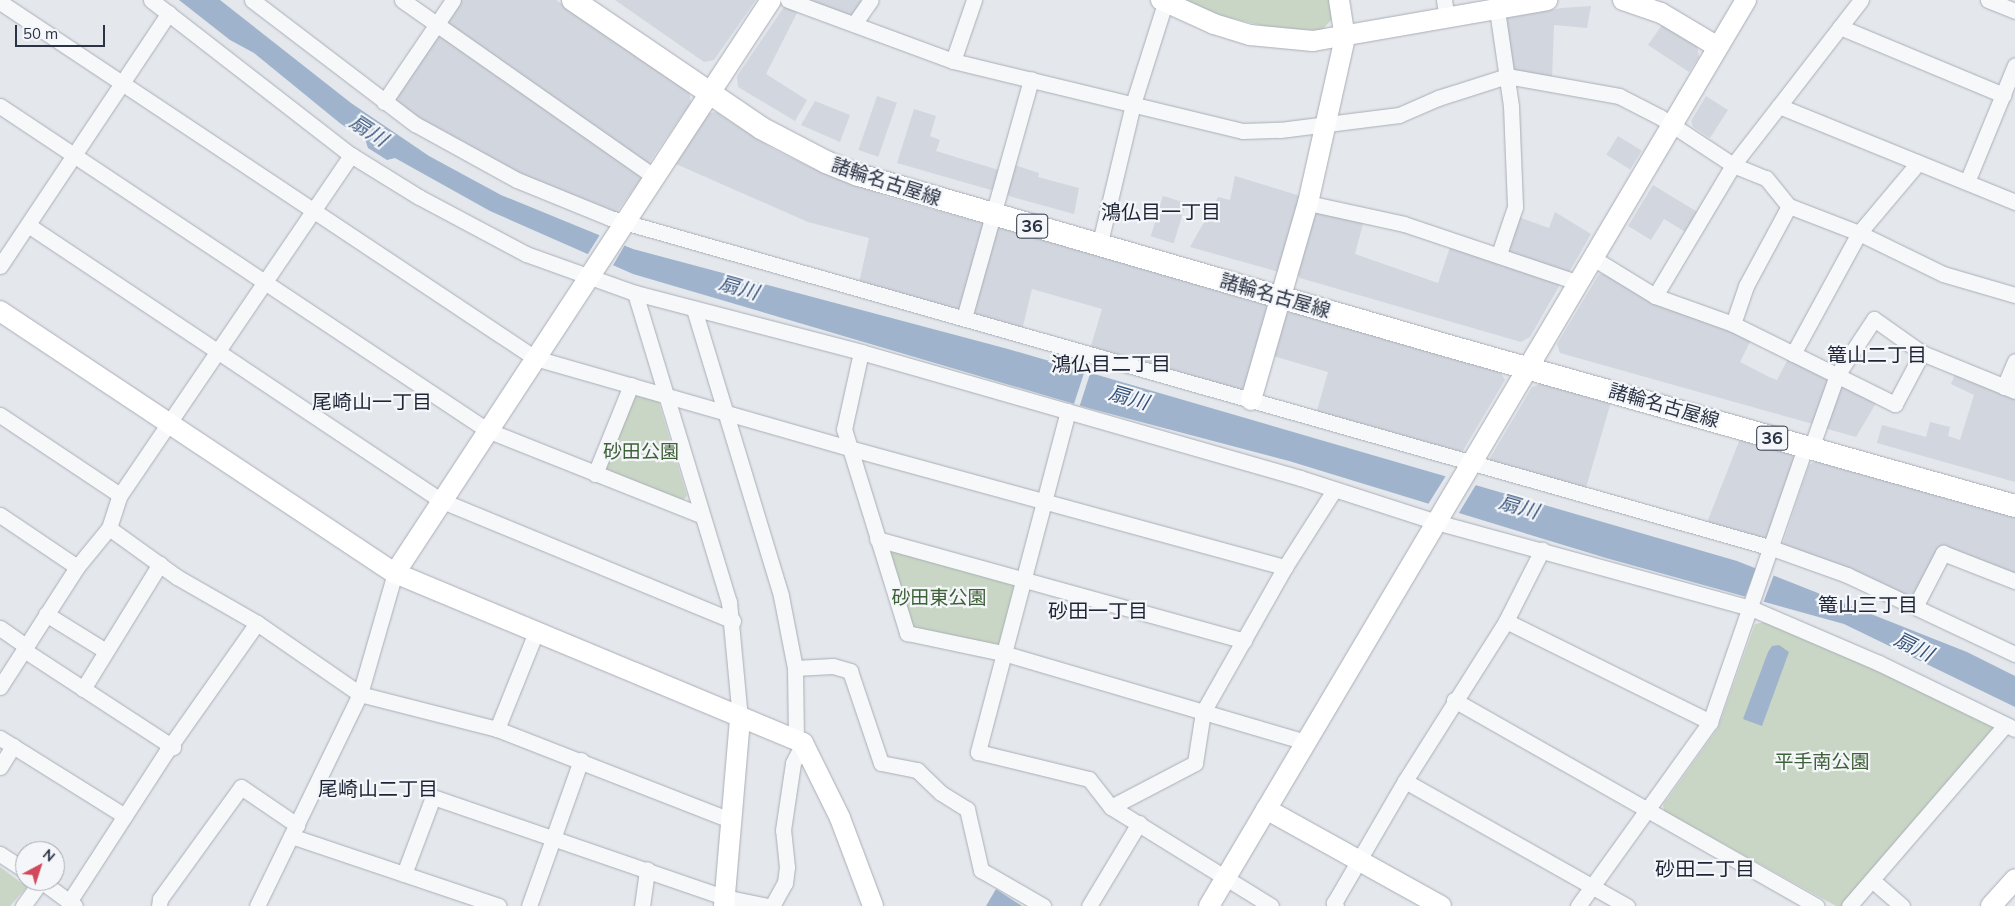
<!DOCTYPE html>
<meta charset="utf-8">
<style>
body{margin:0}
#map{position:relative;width:2015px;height:906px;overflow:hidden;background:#e4e7ec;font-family:Mulish,"Noto Sans JP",sans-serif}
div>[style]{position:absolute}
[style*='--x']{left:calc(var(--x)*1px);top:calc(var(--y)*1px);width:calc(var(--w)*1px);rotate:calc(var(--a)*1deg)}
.built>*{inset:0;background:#d2d6de;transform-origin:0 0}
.green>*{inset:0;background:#c9d6c5}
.water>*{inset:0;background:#9fb4cc}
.pier>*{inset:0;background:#e4e7ec;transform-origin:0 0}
.roads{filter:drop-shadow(0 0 1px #a9aeb7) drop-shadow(0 0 1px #a9aeb7)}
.street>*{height:15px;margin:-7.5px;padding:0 7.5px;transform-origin:7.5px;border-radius:7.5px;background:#f7f8fa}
.secondary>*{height:20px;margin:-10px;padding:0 10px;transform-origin:10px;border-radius:10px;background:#fff}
.primary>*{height:22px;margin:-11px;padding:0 11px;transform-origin:11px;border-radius:11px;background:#fff}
span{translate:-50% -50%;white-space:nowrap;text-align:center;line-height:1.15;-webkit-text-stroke:4.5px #f4f6f9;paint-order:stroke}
.shield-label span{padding:1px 4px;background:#f4f6f9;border:1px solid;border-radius:4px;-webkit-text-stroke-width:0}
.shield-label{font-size:18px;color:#2b3445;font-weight:700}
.street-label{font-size:19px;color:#2b3445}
.park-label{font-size:19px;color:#3f6138}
.water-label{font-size:20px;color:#34527a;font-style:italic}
.neighbourhood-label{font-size:20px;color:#1d2536}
.north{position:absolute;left:15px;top:841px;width:50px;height:50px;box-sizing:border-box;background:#f4f6f9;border:1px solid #a4a8b1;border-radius:50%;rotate:40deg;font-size:14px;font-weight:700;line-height:20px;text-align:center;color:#2b3445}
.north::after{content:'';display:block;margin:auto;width:18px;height:22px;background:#d1495b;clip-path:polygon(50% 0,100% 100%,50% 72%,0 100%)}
.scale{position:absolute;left:15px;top:25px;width:90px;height:22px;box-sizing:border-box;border:2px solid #2b3445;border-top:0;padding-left:6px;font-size:15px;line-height:18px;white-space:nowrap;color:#2b3445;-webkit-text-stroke:4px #f4f6f9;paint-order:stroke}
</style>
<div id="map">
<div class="built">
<div style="clip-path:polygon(461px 0,556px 0,689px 92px,691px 102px,649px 163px,644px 164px,449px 26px,448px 19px)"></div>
<div style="clip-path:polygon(615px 0,756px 0,714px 60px,704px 62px)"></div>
<div style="clip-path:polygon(803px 0,860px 0,863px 2px,855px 15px,849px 17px)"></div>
<div style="clip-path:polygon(786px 4px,799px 9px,766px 74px,807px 100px,795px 121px,738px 87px,737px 76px)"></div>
<div style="clip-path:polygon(1591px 6px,1587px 28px,1554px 25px,1552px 79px,1513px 72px,1502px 24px,1507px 18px,1562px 8px)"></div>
<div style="clip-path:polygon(1662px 25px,1697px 45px,1699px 57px,1689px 72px,1648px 45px)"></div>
<div style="clip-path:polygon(437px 35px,443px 35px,640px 173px,641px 179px,616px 213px,485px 161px,393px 101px)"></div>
<div style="left:877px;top:96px;width:21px;height:57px;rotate:19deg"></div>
<div style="clip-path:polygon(1706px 96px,1728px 110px,1710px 138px,1693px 127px,1691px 121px)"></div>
<div style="clip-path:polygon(815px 101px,850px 115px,840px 142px,801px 125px)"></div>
<div style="clip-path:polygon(914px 109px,936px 116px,930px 136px,940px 140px,936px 151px,1002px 171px,998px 185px,991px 190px,897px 163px)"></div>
<div style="clip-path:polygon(716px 112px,775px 150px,823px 173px,888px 197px,986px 224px,963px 306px,957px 312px,859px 283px,869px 238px,808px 222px,676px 164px,709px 113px)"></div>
<div style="left:1618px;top:136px;width:28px;height:22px;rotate:32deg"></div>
<div style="clip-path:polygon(1011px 164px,1039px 173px,1038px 177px,1079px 188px,1074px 214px,1009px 196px,1005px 186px)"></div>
<div style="clip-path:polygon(1235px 176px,1304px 197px,1279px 272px,1190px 247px,1218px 197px,1230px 200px)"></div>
<div style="clip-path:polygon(1653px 185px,1699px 213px,1687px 233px,1664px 219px,1651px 240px,1628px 226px)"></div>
<div style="left:1163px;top:196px;width:24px;height:42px;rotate:17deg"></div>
<div style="clip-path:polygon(1319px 210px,1364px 220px,1355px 254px,1438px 283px,1451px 244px,1562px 281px,1530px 337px,1521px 342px,1300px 278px,1297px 273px,1314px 214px)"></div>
<div style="clip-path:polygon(1555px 212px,1591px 234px,1568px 274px,1509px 254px,1506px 247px,1516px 216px,1549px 228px)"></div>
<div style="clip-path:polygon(994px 226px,1268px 305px,1272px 310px,1243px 391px,1090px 349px,1102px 309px,1032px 289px,1022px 330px,974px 316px,970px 310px)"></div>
<div style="clip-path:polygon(1606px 273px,1752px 338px,1740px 362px,1769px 377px,1777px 380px,1789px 357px,1826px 375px,1829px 383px,1813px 424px,1560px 353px,1557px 344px,1599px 274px)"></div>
<div style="clip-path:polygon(1292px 311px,1500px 372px,1505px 380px,1461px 454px,1316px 414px,1328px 372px,1273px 356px,1285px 314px)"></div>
<div style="clip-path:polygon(1956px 372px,2015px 396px,2015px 482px,1877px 443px,1882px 425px,1926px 437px,1930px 422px,1950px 427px,1948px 436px,1960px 440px,1974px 395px,1951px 384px)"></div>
<div style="clip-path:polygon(1542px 383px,1611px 402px,1585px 491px,1491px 464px,1490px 458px,1532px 387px)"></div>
<div style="clip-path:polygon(1843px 383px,1878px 400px,1856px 437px,1824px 428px,1838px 386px)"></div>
<div style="clip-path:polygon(1740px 439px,1793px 454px,1795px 459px,1766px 539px,1706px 525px)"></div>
<div style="clip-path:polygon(1816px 461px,2015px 517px,2015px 572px,2007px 575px,1942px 549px,1913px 598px,1782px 546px,1809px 465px)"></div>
</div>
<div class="green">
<div style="clip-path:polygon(1185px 0,1330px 0,1333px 18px,1322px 30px,1276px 29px,1218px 15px)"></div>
<div style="clip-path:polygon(636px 392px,658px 400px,687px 496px,680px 503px,603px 471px)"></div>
<div style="clip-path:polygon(877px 539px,1024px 578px,1003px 653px,907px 633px)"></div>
<div style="clip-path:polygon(1765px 622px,1819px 639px,1996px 725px,1843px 906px,1836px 906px,1664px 811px,1663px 805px,1718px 728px,1755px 624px)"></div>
<div style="clip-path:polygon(0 867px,27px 887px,10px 906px,0 906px)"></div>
</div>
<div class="water">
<div style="clip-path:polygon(179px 0,220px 0,351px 103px,429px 156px,501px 195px,633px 249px,1008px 349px,1737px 561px,1967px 652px,2015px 676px,2015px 707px,1844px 624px,1606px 558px,1289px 461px,1088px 408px,633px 274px,490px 211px,395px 158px,387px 160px,368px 148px,365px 139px,341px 124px,254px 53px,230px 40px)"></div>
<div style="clip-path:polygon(1779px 645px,1789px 652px,1762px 726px,1743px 719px,1768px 652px,1772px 646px)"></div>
<div style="clip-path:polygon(996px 889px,1022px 906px,986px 906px)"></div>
</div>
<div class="pier">
<div style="clip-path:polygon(601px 233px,626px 243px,612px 267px,586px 257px)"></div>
<div style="left:1085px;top:370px;width:6px;height:37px;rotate:18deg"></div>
<div style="clip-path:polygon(1447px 474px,1477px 483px,1457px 516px,1427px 506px)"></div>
<div style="left:1757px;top:566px;width:19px;height:33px;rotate:21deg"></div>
</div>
<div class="roads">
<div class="street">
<div style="--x:151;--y:0;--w:253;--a:37.8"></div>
<div style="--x:351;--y:155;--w:80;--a:31.7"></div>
<div style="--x:419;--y:197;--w:121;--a:28"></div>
<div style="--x:526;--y:254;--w:116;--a:19.7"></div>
<div style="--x:635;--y:293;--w:323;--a:73.1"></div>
<div style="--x:729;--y:602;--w:117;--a:84.6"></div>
<div style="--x:252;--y:0;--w:205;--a:37.3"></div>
<div style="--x:415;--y:124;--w:116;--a:28.8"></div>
<div style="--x:517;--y:180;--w:100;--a:22.2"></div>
<div style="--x:610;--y:218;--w:1205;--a:15.85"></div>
<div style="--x:1769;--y:547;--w:83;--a:19.7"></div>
<div style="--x:1847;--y:575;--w:186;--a:25.2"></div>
<div style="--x:402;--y:0;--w:307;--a:35"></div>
<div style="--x:788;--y:0;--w:176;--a:20.3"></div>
<div style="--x:953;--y:61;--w:298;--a:13.6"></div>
<div style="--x:1243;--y:131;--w:37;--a:-2"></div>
<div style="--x:1280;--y:130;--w:120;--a:-7.2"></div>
<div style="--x:1399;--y:115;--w:43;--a:-23.6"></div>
<div style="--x:1438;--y:98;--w:72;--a:-17.7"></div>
<div style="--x:1507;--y:76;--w:114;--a:10.1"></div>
<div style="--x:1619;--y:96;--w:46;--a:27.1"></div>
<div style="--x:1660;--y:117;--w:87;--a:33.3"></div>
<div style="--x:1733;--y:165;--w:35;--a:22"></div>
<div style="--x:1766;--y:178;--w:36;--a:51"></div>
<div style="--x:1789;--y:206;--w:75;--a:21.1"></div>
<div style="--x:1859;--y:233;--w:93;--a:26"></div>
<div style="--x:1943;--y:274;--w:75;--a:16.3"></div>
<div style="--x:1444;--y:0;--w:18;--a:81"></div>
<div style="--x:1988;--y:0;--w:29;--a:22"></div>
<div style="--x:0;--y:2;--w:643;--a:33.64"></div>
<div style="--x:535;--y:358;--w:327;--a:16"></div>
<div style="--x:849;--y:448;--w:452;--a:15.3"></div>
<div style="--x:1497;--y:10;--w:97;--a:81.7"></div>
<div style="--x:1511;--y:106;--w:101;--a:87.7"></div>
<div style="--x:1515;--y:207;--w:50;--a:108.8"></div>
<div style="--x:854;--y:24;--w:29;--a:-55"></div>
<div style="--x:1840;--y:27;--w:177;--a:22.6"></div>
<div style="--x:953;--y:61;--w:65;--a:-71"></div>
<div style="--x:384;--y:102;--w:123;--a:-55.9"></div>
<div style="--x:0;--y:106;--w:585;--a:33.64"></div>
<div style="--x:487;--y:430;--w:230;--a:21.7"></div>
<div style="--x:1779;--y:106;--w:134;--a:-52.3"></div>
<div style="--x:1967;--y:182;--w:126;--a:-67.7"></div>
<div style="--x:1308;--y:203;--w:98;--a:12.3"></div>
<div style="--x:1404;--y:224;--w:185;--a:18.6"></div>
<div style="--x:1789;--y:206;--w:91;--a:118.3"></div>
<div style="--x:1746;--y:286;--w:40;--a:108.9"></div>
<div style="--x:1733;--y:324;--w:181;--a:26.3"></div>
<div style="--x:1895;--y:404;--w:58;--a:-62.1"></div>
<div style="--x:1922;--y:353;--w:100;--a:22.2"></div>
<div style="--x:28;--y:225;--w:495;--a:33.7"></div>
<div style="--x:440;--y:500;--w:317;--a:22.4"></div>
<div style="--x:1102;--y:234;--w:134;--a:-76.6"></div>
<div style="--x:1133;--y:104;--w:109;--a:-72.4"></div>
<div style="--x:1593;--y:258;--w:73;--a:31.5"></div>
<div style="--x:0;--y:266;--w:304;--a:-56.3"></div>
<div style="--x:635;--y:293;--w:234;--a:14.6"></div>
<div style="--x:861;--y:352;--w:457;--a:16"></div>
<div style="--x:1300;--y:478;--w:143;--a:17.9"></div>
<div style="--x:1436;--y:522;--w:327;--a:15.3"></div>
<div style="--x:1751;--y:608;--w:139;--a:23.3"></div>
<div style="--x:1879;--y:663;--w:151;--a:25.9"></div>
<div style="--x:694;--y:309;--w:300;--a:73.1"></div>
<div style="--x:781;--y:596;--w:73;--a:79"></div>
<div style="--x:795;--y:668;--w:72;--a:89.2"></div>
<div style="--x:964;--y:318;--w:248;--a:-74.3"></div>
<div style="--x:1733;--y:324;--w:83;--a:-160.3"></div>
<div style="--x:1655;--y:296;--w:152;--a:-59.2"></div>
<div style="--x:1733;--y:165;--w:75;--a:-52.1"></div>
<div style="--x:1779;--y:106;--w:255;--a:22.1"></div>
<div style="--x:861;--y:352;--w:79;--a:102.4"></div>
<div style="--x:844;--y:429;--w:214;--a:72.8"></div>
<div style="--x:907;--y:633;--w:98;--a:11.8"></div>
<div style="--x:1003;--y:653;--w:315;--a:16.4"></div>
<div style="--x:1793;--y:354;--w:138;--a:-61.4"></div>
<div style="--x:1859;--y:233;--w:92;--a:-49.9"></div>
<div style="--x:2004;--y:387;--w:28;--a:-67"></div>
<div style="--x:1068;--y:411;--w:353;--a:104.8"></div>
<div style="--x:978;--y:752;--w:114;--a:13.7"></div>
<div style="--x:1089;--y:779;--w:36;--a:52"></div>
<div style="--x:1111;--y:807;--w:188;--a:31.7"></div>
<div style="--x:0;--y:415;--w:144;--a:33.7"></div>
<div style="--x:1815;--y:437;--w:66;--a:-70.5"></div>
<div style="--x:1837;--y:375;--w:67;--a:-56.5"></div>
<div style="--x:1874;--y:319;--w:59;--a:35.3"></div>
<div style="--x:595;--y:474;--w:96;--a:-68"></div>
<div style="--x:0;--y:515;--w:93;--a:34"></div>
<div style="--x:109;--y:528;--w:84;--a:35.8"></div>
<div style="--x:177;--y:577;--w:92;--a:29.9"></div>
<div style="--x:257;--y:623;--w:125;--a:34.6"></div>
<div style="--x:360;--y:694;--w:141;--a:14.3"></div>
<div style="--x:497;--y:729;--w:251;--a:21.3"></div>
<div style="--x:877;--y:539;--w:381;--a:15.5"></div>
<div style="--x:1916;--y:605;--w:59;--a:-62.6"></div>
<div style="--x:1943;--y:553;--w:77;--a:21.3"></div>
<div style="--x:46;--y:614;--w:70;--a:31.7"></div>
<div style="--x:1506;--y:621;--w:228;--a:26.3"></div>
<div style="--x:0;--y:628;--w:32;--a:35"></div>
<div style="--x:24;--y:650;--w:178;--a:33.1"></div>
<div style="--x:795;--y:668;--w:38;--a:-3"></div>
<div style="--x:833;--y:666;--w:18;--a:16"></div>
<div style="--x:850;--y:671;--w:97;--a:71.4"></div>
<div style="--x:881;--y:763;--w:37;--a:11"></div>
<div style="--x:917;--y:770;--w:33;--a:44"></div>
<div style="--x:941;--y:793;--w:31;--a:32"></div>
<div style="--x:967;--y:809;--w:63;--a:77.1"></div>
<div style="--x:981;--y:870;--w:72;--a:30.1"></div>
<div style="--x:0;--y:687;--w:143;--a:-57.3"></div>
<div style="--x:77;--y:567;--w:50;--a:-50.6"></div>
<div style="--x:109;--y:528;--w:35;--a:-72"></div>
<div style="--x:120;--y:495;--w:411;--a:-55.8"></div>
<div style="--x:83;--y:689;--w:147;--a:-58.4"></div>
<div style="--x:1454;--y:700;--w:417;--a:29.6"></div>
<div style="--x:497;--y:729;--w:105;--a:-68.1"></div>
<div style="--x:0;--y:738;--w:147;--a:32"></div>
<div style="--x:0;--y:767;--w:25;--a:-58"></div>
<div style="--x:1405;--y:781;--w:255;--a:29.4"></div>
<div style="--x:1111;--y:807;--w:95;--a:-27.6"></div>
<div style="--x:1195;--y:763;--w:52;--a:-81.1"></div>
<div style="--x:1203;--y:712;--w:167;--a:-60.5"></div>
<div style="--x:1285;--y:567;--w:91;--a:-57.5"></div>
<div style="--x:291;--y:836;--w:219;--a:18.6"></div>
<div style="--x:0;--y:854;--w:30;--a:33"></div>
<div style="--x:404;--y:874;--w:82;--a:-69.4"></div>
<div style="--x:433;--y:797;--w:308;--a:19"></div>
<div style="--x:724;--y:897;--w:45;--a:11.6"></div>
<div style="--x:1872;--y:880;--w:40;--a:41"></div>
<div style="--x:41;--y:881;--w:42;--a:36.3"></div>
<div style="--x:69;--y:902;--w:179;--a:-57.1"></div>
<div style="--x:166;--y:752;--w:158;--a:-54.8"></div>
<div style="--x:23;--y:906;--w:31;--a:-54"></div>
<div style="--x:159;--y:906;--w:7;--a:-82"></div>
<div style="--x:160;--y:899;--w:138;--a:-54.1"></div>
<div style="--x:241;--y:787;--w:68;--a:34.2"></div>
<div style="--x:257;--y:906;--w:236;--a:-64.1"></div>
<div style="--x:360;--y:694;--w:126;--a:-73.9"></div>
<div style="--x:529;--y:906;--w:155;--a:-70.4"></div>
<div style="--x:642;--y:906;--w:37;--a:-82"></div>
<div style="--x:772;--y:906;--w:26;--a:-61"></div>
<div style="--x:785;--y:883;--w:16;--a:-83"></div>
<div style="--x:787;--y:867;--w:37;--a:-96"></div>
<div style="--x:783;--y:830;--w:68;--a:-81.5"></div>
<div style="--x:793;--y:763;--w:22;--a:-63"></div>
<div style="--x:1089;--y:906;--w:97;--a:-58.9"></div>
<div style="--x:1336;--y:906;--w:4;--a:-124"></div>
<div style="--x:1334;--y:903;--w:141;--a:-59.8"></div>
<div style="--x:1405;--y:781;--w:189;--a:-57.7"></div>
<div style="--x:1506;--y:621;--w:80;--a:-63.1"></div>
<div style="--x:1578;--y:906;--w:226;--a:-54.3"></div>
<div style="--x:1710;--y:722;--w:291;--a:-70.9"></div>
<div style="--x:1849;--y:906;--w:239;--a:-49.2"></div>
</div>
<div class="secondary">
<div style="--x:1161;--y:0;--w:58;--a:24.4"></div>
<div style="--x:1214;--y:24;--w:38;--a:17"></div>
<div style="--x:1250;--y:35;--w:63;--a:5.4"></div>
<div style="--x:1313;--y:41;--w:238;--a:-9.9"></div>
<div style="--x:1623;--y:0;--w:40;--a:18.9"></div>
<div style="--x:1661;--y:13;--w:66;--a:30.8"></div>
<div style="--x:0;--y:311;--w:474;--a:33.6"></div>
<div style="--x:395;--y:573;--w:442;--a:22.6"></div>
<div style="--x:803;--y:743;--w:84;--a:63.7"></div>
<div style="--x:840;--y:818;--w:94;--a:69.4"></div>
<div style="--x:1251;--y:400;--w:205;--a:-73.9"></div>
<div style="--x:1308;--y:203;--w:169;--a:-77.4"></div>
<div style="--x:1345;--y:38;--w:38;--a:-99"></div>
<div style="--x:395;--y:573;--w:685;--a:-56.73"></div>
<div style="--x:1266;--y:809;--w:200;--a:29"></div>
<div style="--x:724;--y:906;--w:189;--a:-85.1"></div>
<div style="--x:1209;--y:906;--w:1053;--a:-59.34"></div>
<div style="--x:1991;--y:906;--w:36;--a:-48"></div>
</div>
<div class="primary">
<div style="--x:573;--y:0;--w:227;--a:34.2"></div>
<div style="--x:761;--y:128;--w:73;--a:27.6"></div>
<div style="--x:826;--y:162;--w:35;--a:22"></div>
<div style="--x:859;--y:175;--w:610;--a:16.18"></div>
<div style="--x:1445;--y:345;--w:592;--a:15.77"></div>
</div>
</div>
<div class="shield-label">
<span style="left:1032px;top:226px">36</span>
<span style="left:1772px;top:438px">36</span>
</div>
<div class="street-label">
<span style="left:886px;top:182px;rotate:18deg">諸輪名古屋線</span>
<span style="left:1275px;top:296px;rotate:16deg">諸輪名古屋線</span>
<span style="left:1664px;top:406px;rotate:16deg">諸輪名古屋線</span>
</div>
<div class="park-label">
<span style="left:641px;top:452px">砂田公園</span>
<span style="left:939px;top:598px">砂田東公園</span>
<span style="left:1822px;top:762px">平手南公園</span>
</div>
<div class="water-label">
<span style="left:369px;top:130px;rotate:33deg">扇川</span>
<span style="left:739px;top:287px;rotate:16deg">扇川</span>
<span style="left:1129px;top:397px;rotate:16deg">扇川</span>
<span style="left:1519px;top:506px;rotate:16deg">扇川</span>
<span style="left:1914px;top:646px;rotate:26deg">扇川</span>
</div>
<div class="neighbourhood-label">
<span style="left:1161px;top:211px">鴻仏目一丁目</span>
<span style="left:1877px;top:354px">篭山二丁目</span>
<span style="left:1111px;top:363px">鴻仏目二丁目</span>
<span style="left:372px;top:401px">尾崎山一丁目</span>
<span style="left:1868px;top:604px">篭山三丁目</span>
<span style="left:1098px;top:610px">砂田一丁目</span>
<span style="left:378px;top:788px">尾崎山二丁目</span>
<span style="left:1705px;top:868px">砂田二丁目</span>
</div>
<div class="north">N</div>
<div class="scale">50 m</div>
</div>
